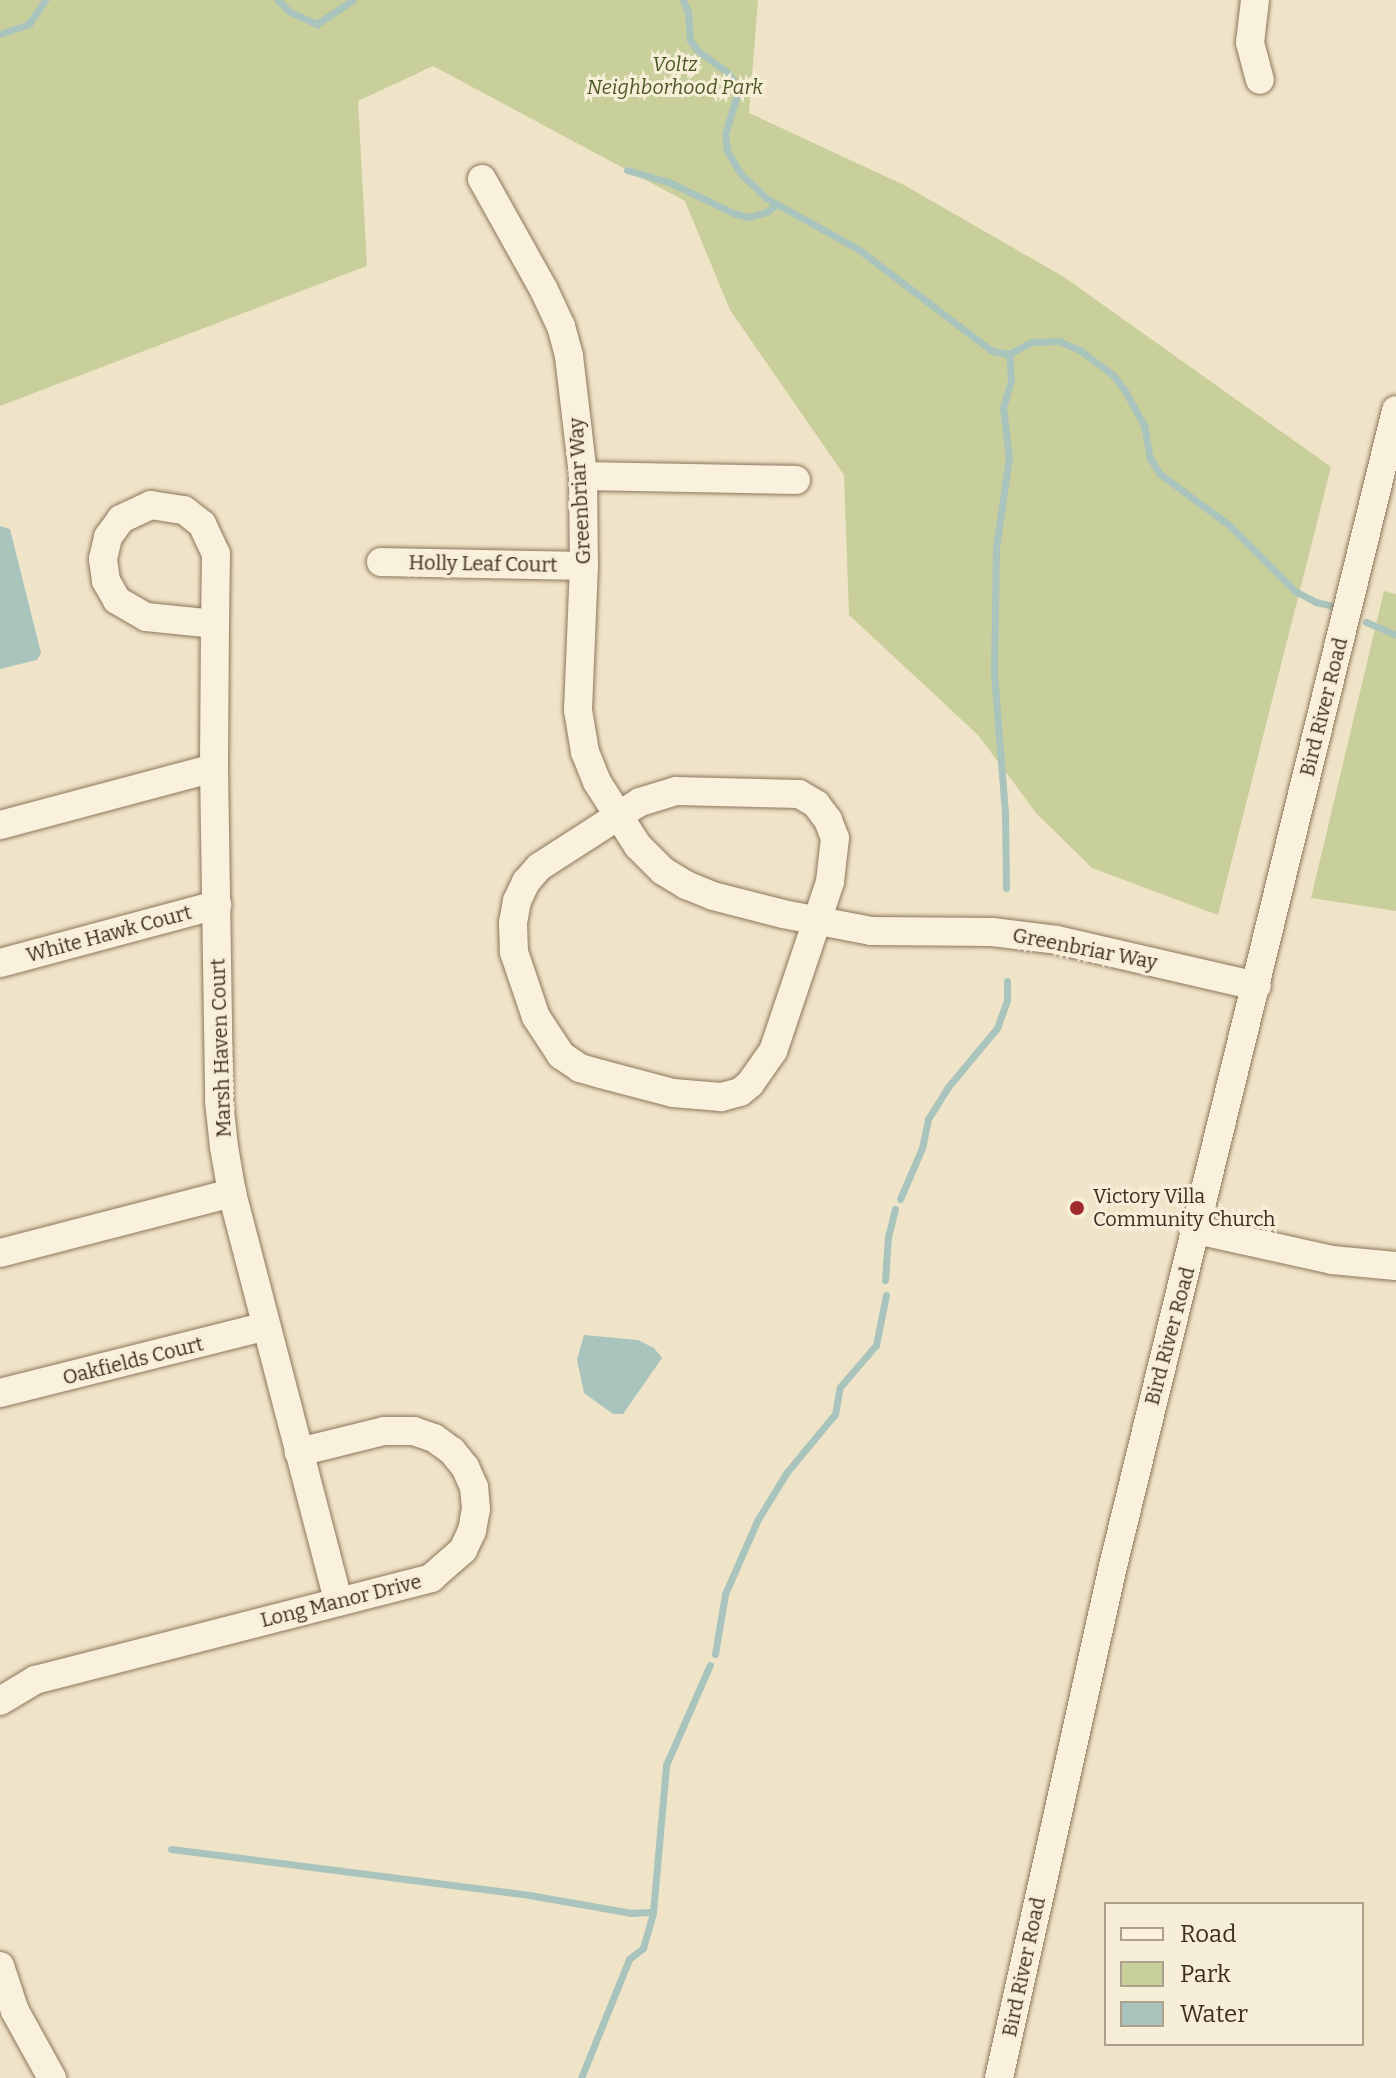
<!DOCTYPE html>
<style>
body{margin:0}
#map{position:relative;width:1396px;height:2078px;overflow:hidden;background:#f0e4c8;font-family:Bitter,serif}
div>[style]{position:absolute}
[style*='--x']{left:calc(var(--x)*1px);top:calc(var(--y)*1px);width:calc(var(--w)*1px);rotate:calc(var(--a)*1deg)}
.green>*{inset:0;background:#c9cf9b}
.water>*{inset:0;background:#a9c4bc}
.stream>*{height:7px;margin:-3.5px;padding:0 3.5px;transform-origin:3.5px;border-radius:3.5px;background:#a9c4bc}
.roads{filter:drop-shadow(0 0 2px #8d765c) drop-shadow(0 0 2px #8d765c)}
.minor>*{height:28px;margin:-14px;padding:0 14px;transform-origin:14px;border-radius:14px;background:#faf1dc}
.dots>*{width:22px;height:22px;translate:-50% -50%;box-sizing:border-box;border:4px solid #f7eed8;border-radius:50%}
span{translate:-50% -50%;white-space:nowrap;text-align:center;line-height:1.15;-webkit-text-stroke:6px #f7eed8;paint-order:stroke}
.park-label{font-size:20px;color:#4d5a26;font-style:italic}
.street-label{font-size:20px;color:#3d2e20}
.poi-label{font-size:20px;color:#3d2e20}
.left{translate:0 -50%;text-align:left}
.legend{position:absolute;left:1104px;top:1902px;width:260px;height:144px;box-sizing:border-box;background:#f7eed8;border:2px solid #ada18e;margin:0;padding:10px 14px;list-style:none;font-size:24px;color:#3d2e20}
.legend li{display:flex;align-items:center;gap:16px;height:40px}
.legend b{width:40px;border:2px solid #ada18e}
</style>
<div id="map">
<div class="green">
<div style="clip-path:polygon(0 0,758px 0,749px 113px,904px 185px,1064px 277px,1331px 467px,1218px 915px,1092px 868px,1037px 814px,978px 735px,849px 615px,844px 475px,730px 310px,685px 201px,433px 66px,358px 101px,367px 266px,0 406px)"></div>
<div style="clip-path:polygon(1384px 591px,1396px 594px,1396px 911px,1311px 898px)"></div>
</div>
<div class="water">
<div style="clip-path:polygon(0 526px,10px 529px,41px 653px,37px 660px,0 669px)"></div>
<div style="clip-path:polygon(584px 1335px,638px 1340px,654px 1348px,662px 1358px,623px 1414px,613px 1414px,584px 1393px,577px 1360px)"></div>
</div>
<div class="stream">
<div style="--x:278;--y:0;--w:17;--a:45"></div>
<div style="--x:290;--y:12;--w:30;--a:24"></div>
<div style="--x:317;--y:24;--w:43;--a:-33.7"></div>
<div style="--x:683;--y:0;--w:13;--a:67"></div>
<div style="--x:688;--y:12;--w:28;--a:86"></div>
<div style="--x:690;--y:40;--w:14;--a:54"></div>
<div style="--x:698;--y:51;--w:36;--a:36"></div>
<div style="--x:727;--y:72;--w:15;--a:53"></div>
<div style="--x:736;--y:84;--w:11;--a:85"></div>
<div style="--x:737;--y:95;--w:41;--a:107.1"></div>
<div style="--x:725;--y:134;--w:17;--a:83"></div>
<div style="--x:727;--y:151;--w:26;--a:59"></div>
<div style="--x:740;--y:173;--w:36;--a:44"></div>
<div style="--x:766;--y:198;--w:105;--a:29"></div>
<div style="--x:858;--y:249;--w:168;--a:37.3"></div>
<div style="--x:992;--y:351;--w:17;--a:10"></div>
<div style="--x:1009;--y:354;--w:26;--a:-28"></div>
<div style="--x:1032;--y:342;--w:27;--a:-2"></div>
<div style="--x:1059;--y:341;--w:24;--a:24"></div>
<div style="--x:1081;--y:351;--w:40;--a:37"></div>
<div style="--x:1113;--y:375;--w:20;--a:53"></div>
<div style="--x:1125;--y:391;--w:39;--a:61"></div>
<div style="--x:1144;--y:425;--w:34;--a:80"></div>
<div style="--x:1150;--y:458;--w:19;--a:58"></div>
<div style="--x:1160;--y:474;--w:86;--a:36.5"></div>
<div style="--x:1229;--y:525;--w:93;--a:45"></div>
<div style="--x:1295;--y:591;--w:24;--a:28"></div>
<div style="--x:1316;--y:602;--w:18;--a:13"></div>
<div style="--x:0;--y:34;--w:31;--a:-19"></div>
<div style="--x:29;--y:24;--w:29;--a:-56"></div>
<div style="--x:627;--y:170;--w:44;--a:15.9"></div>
<div style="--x:669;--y:182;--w:71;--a:25.8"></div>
<div style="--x:733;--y:213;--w:16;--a:14"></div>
<div style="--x:749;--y:217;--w:19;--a:-16"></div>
<div style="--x:767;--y:212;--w:11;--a:-41"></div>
<div style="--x:1366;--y:622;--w:33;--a:23"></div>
<div style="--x:1006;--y:888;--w:75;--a:-90.8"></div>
<div style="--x:1005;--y:813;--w:140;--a:-94.5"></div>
<div style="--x:994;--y:673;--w:125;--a:-89.1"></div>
<div style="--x:996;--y:548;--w:92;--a:-81.9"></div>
<div style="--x:1009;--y:457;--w:49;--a:-97"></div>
<div style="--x:1003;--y:408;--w:29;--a:-74"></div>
<div style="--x:1011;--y:380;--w:26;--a:-94"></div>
<div style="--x:900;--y:1199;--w:56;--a:-66.7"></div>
<div style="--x:922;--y:1148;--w:30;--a:-78"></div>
<div style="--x:928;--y:1119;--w:38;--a:-58"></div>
<div style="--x:948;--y:1087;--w:77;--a:-50.3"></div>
<div style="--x:997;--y:1028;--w:30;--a:-70"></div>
<div style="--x:1007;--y:1000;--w:19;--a:-90"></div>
<div style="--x:885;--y:1280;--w:43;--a:-86"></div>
<div style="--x:888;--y:1237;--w:29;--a:-76"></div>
<div style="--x:715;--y:1654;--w:61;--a:-80.5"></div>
<div style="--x:725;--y:1594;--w:82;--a:-66.3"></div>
<div style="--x:758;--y:1519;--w:55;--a:-58.3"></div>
<div style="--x:787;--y:1472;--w:75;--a:-50.4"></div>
<div style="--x:835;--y:1414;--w:27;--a:-80"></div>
<div style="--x:840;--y:1387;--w:55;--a:-49.4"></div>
<div style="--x:876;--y:1345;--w:51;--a:-78.7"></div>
<div style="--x:171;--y:1849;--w:361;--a:7.3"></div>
<div style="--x:529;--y:1895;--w:104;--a:10"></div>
<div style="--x:631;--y:1913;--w:22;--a:-3"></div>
<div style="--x:581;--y:2078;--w:128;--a:-68"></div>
<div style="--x:629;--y:1959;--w:18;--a:-38"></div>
<div style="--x:643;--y:1948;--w:37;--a:-74"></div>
<div style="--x:653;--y:1912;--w:148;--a:-84.9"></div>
<div style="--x:666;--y:1765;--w:109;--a:-66.3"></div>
</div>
<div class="roads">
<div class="minor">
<div style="--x:1255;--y:0;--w:43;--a:96.6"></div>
<div style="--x:1250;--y:43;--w:38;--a:75"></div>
<div style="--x:482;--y:179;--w:127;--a:60.8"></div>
<div style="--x:544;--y:290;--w:40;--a:65"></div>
<div style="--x:561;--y:326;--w:31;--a:75"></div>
<div style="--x:569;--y:356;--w:121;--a:83.3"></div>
<div style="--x:583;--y:476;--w:90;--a:89.4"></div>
<div style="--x:584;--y:566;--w:144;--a:92.4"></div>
<div style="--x:578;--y:710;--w:43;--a:80.5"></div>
<div style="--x:585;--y:752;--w:32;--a:68"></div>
<div style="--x:597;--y:782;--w:76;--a:57.4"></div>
<div style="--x:638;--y:846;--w:35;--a:45"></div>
<div style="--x:663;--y:871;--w:27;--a:31"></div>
<div style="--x:686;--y:885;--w:29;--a:22"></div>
<div style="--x:713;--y:896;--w:72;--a:14.4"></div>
<div style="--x:783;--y:914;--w:90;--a:10.9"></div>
<div style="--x:871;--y:931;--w:121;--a:0.5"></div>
<div style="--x:992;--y:932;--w:65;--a:7"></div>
<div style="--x:1057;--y:940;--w:205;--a:13"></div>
<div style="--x:583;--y:476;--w:213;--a:1.1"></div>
<div style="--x:381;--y:562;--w:203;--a:1.1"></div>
<div style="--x:215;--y:624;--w:69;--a:-174.2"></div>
<div style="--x:146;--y:617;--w:34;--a:-150"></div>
<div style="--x:117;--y:600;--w:22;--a:-120"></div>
<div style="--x:106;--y:581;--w:22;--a:-98"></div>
<div style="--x:103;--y:559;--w:23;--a:-77"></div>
<div style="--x:108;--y:537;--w:22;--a:-54"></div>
<div style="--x:121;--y:519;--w:33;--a:-25"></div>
<div style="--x:151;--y:505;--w:33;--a:9"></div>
<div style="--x:184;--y:510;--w:23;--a:38"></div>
<div style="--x:202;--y:524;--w:33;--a:65"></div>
<div style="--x:216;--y:554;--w:70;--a:90.8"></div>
<div style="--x:215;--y:624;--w:144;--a:90.4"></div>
<div style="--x:214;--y:768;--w:333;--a:89.1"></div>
<div style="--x:219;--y:1101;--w:46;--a:83.8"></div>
<div style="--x:224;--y:1147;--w:47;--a:80.1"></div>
<div style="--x:232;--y:1193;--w:422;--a:75.4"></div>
<div style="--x:676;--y:791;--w:123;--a:1.4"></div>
<div style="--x:799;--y:794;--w:20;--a:30"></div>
<div style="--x:816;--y:804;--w:20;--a:53"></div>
<div style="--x:828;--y:820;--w:19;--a:69"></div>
<div style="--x:835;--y:838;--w:44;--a:96.5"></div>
<div style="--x:830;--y:882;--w:178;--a:108.6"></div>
<div style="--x:773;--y:1051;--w:40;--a:124.9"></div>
<div style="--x:750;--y:1084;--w:13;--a:141"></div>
<div style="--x:740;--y:1092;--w:20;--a:165"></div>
<div style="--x:721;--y:1097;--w:48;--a:-175.2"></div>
<div style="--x:673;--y:1093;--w:74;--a:-165.2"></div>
<div style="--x:601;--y:1074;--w:22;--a:-164"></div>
<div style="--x:580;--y:1068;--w:23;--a:-146"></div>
<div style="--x:561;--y:1055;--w:45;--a:-123.3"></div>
<div style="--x:536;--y:1017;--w:69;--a:-108.7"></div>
<div style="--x:514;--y:952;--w:29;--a:-92"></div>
<div style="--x:513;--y:923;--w:22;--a:-80"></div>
<div style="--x:517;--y:901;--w:21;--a:-65"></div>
<div style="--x:526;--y:882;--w:20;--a:-49"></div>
<div style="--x:539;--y:867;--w:120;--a:-32.8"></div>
<div style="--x:640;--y:802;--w:38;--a:-17"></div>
<div style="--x:0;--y:825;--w:221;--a:-14.9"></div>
<div style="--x:0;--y:963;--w:225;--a:-15"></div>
<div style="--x:1197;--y:1230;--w:138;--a:12.5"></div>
<div style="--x:1332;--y:1260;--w:64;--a:5.4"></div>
<div style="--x:0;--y:1253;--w:240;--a:-14.5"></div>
<div style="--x:0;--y:1393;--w:274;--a:-14.1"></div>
<div style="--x:0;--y:1701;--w:41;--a:-31"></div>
<div style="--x:35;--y:1680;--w:409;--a:-14.4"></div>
<div style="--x:431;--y:1578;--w:43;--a:-41.2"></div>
<div style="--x:463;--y:1550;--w:21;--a:-65"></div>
<div style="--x:472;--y:1531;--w:22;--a:-80"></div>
<div style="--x:476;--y:1509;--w:22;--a:-95"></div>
<div style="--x:474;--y:1487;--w:22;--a:-114"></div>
<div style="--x:465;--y:1467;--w:21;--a:-129"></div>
<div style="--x:452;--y:1451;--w:22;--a:-144"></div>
<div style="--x:434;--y:1438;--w:21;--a:-161"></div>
<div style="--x:414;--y:1431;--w:30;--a:180"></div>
<div style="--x:384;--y:1431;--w:88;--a:166.1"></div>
<div style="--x:0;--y:1966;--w:47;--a:71.6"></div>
<div style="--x:15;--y:2011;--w:77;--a:61.1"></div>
<div style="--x:999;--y:2078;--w:525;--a:-77.45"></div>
<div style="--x:1113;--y:1566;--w:1190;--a:-76.24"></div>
</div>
</div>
<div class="dots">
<div style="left:1077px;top:1208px;background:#9e2a2b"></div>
</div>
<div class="park-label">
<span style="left:675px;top:76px">Voltz<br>Neighborhood Park</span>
</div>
<div class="street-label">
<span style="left:580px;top:491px;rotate:-93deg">Greenbriar Way</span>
<span style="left:483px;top:564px;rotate:1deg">Holly Leaf Court</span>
<span style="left:1324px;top:707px;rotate:-76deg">Bird River Road</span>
<span style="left:109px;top:934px;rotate:-15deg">White Hawk Court</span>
<span style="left:1085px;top:949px;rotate:11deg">Greenbriar Way</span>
<span style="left:221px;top:1048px;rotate:-92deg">Marsh Haven Court</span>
<span style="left:1170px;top:1336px;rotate:-75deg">Bird River Road</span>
<span style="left:133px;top:1361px;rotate:-14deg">Oakfields Court</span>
<span style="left:341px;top:1601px;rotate:-14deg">Long Manor Drive</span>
<span style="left:1024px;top:1967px;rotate:-78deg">Bird River Road</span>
</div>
<div class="poi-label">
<span class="left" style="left:1093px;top:1208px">Victory Villa<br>Community Church</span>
</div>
<ul class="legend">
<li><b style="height:10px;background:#faf1dc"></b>Road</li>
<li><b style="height:22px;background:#c9cf9b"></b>Park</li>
<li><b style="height:22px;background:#a9c4bc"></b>Water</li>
</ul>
</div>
